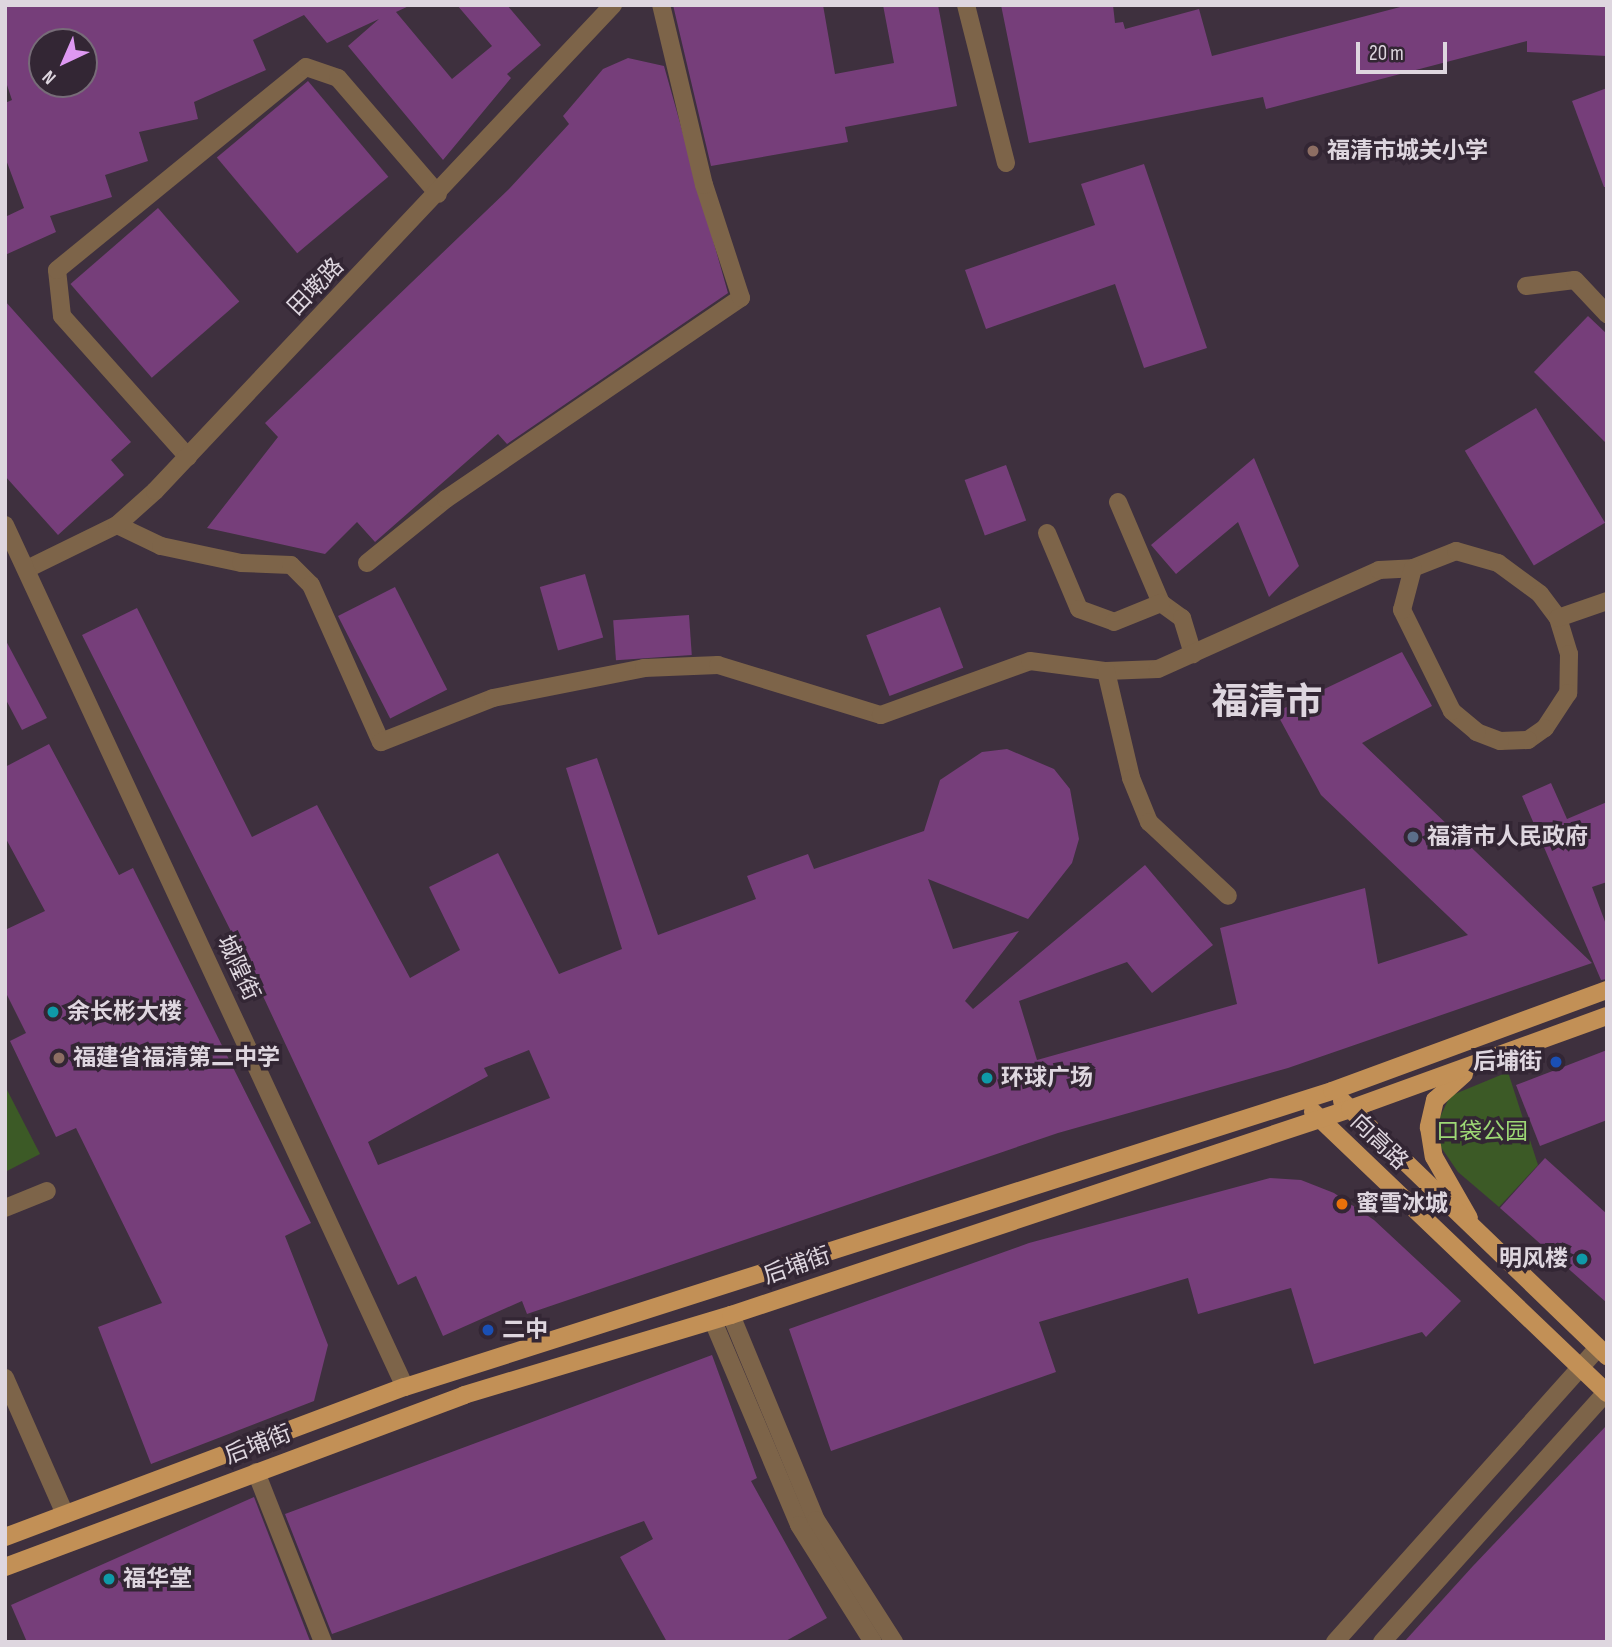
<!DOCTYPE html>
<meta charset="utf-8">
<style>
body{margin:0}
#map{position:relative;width:1612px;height:1647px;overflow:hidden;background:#3e303e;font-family:"Sofia Sans Condensed","Noto Sans SC",sans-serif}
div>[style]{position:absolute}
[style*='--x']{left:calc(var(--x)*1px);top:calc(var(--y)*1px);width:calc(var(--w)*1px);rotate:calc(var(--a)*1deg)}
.green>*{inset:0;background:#3c5a26}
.building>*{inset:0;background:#763e7a;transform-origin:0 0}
.minor>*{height:18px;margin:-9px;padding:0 9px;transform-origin:9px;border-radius:9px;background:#7d6449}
.tertiary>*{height:18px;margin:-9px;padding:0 9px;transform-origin:9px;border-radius:9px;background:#7d6449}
.primary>*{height:18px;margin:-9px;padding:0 9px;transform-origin:9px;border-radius:9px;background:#c29056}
.dots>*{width:19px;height:19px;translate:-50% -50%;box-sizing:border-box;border:4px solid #332634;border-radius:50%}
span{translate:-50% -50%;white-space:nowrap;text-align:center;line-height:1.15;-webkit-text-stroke:7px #332634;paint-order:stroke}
.poi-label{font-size:23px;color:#ded6df;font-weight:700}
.left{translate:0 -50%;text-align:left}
.right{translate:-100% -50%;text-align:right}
.street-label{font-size:23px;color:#ded6df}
.park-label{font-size:23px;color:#9dd875}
.town-label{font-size:37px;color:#ded6df;font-weight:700}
.frame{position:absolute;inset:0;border:7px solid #ded6df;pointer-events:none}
.north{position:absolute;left:28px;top:28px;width:70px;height:70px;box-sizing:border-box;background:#332634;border:2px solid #776c78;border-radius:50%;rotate:224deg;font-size:19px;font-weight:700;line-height:28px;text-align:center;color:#ded6df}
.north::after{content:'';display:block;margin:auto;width:24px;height:32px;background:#de98f2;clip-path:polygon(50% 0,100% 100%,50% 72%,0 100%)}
.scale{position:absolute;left:1356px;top:42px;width:91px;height:32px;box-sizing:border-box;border:4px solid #ded6df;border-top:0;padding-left:9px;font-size:21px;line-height:24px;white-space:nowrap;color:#ded6df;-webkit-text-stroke:5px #332634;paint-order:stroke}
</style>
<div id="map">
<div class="green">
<div style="clip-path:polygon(1508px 1072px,1538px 1165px,1499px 1207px,1458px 1172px,1432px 1134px,1450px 1096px)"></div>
<div style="clip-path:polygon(5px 1086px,40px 1154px,5px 1172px)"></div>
</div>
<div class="building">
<div style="clip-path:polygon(evenodd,5px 5px,411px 5px,396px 12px,452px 79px,492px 46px,457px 5px,507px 5px,541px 45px,507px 74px,511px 78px,443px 160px,348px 46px,379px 19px,327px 43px,304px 15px,253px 40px,266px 70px,194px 102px,198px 119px,139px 132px,148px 161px,105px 175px,112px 197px,50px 216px,56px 232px,5px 255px,5px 217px,24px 208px,5px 157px,5px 103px,12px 100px,5px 79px,5px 5px,42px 42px,84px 42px,84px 84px,42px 84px,42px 42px)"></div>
<div style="clip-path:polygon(673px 5px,823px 5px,835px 74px,894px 63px,883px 5px,938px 5px,957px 106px,845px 127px,848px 142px,711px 166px)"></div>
<div style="clip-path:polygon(1001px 5px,1113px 5px,1115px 23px,1123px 22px,1125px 29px,1199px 9px,1212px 56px,1408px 5px,1607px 5px,1607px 56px,1527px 52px,1527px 41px,1266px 109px,1263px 97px,1029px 143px)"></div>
<div style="clip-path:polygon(628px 58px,664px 66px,728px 293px,507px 444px,498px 434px,375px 542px,357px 522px,325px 554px,207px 528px,278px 437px,265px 423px,509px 189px,569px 124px,563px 116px,603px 69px)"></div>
<div style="left:308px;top:81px;width:125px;height:119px;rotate:50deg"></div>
<div style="clip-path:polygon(1607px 88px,1607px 187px,1604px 187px,1572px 101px)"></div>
<div style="clip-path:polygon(1144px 164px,1207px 348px,1144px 368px,1115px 284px,986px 329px,965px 270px,1095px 225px,1081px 184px)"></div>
<div style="left:158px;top:208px;width:124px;height:116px;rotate:49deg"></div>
<div style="clip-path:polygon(5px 301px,131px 442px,111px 460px,124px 475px,58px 535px,5px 476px)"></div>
<div style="clip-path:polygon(1588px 316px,1607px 334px,1607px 444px,1534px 372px)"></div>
<div style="left:1536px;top:408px;width:134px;height:83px;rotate:59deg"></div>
<div style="clip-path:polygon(1254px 458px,1299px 566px,1269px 597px,1238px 522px,1176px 574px,1151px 545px)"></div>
<div style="left:1006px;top:465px;width:59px;height:44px;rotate:70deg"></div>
<div style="left:585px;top:574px;width:66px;height:47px;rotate:74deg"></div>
<div style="left:395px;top:587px;width:115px;height:64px;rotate:63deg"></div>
<div style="left:940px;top:607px;width:65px;height:79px;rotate:69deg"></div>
<div style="clip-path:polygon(evenodd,137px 608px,252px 837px,317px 805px,410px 978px,460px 950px,429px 887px,498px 853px,559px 974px,622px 949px,566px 768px,597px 758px,658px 935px,756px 899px,747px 876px,808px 854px,814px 869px,924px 831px,940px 780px,982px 752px,1007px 749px,1054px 769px,1070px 789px,1079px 839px,1072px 863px,1028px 919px,928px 879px,953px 949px,1019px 931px,965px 1001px,973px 1009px,1145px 865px,1213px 945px,1152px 993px,1127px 962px,1019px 1001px,1037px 1060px,1237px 1004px,1220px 928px,1365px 888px,1378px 964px,1468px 935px,1321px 795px,1276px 712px,1402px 652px,1432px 706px,1362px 743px,1592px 963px,1288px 1068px,1058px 1133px,527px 1314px,522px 1301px,443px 1336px,416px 1276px,398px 1285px,255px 979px,82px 635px,137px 608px,529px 1050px,550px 1098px,378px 1165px,368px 1142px,488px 1076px,484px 1068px,529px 1050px)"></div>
<div style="left:689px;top:615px;width:40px;height:76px;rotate:86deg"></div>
<div style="clip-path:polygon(5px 639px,47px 718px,22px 730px,5px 698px)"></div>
<div style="clip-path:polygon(49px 744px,119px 875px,133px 868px,311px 1223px,285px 1236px,328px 1345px,314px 1401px,151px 1464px,98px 1327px,162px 1303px,76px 1128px,56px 1137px,10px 1041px,26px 1033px,5px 991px,5px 930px,45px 911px,5px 837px,5px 767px)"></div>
<div style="clip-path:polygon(1551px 783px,1567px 819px,1607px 802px,1607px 882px,1592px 887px,1607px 927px,1607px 979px,1601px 980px,1522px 796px)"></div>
<div style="clip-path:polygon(1607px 1050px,1607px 1120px,1540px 1146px,1516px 1085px)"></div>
<div style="clip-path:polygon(1545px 1158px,1607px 1214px,1607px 1303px,1500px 1208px)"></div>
<div style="clip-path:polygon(1270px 1178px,1301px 1180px,1334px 1193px,1374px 1220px,1461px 1301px,1426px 1337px,1422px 1332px,1314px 1364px,1291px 1288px,1198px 1314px,1188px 1278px,1039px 1322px,1056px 1372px,831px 1451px,789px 1329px,1029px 1243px)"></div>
<div style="clip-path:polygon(712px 1355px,757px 1478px,751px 1481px,827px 1618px,784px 1642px,667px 1642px,620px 1557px,653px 1539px,644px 1521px,332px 1634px,285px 1514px)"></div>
<div style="clip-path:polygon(1607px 1425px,1607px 1642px,1404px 1642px,1473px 1566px)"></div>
<div style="clip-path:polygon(254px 1497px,310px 1641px,27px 1642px,11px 1605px)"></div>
</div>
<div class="minor">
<div style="--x:966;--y:5;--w:163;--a:75.8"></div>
<div style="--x:1526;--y:286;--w:49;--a:-7"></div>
<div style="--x:1575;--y:280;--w:47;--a:46.7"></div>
<div style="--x:188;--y:457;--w:189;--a:-131.8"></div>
<div style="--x:62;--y:316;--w:46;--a:-96.2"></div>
<div style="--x:57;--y:270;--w:321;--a:-39.2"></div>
<div style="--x:306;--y:67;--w:34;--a:19"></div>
<div style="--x:338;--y:78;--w:153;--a:49.2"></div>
<div style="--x:1118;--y:502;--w:110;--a:66.9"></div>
<div style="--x:1161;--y:603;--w:26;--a:36"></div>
<div style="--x:1182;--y:618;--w:38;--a:73"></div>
<div style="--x:117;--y:525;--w:49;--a:25.5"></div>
<div style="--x:161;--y:546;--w:82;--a:12"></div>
<div style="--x:241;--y:563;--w:50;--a:2.3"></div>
<div style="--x:291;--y:565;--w:28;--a:45"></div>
<div style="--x:311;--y:585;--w:172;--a:66"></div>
<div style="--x:381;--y:742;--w:120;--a:-21.4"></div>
<div style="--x:493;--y:698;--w:154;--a:-11.2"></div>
<div style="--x:644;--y:668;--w:74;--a:-2.3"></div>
<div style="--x:718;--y:665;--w:170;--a:17.1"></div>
<div style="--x:881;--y:715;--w:158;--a:-19.9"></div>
<div style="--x:1030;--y:661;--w:77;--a:7.5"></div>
<div style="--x:1106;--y:671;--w:52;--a:-2.2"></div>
<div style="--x:1158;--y:669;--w:242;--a:-24.1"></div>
<div style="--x:1379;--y:570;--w:34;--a:-3"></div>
<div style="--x:1413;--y:568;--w:46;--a:-21.6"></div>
<div style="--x:1456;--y:551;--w:44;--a:15.9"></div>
<div style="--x:1498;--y:563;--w:52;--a:36.4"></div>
<div style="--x:1540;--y:594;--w:30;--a:53"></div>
<div style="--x:1558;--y:618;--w:38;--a:73"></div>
<div style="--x:1569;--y:654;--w:39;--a:91"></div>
<div style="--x:1568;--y:693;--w:42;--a:123.3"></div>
<div style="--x:1545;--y:728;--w:21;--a:145"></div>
<div style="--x:1528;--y:740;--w:28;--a:178"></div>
<div style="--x:1500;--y:741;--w:25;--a:-159"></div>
<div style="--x:1477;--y:732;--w:33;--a:-140"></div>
<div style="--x:1452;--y:711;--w:113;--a:-116.3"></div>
<div style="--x:1402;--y:610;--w:43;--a:-75.3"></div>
<div style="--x:1047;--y:533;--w:82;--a:67.2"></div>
<div style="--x:1079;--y:609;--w:37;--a:20"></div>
<div style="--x:1114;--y:622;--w:51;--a:-22"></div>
<div style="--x:367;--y:563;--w:102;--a:-39"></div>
<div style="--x:446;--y:499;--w:357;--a:-34.3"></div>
<div style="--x:741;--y:298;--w:119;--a:-108.1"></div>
<div style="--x:704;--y:185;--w:185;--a:-103.4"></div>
<div style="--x:27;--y:569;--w:100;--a:-26.1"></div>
<div style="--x:117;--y:525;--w:51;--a:-41.8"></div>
<div style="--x:155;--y:491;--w:668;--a:-46.7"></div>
<div style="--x:1558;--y:618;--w:52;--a:-19.1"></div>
<div style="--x:1106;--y:671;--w:110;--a:76.8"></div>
<div style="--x:1131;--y:778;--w:48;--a:67.8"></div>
<div style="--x:1149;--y:822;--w:108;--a:43.1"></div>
<div style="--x:5;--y:1208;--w:45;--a:-22"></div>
<div style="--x:731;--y:1315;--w:222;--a:67.5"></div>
<div style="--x:816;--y:1520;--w:145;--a:57.4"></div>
<div style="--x:713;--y:1321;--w:221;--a:67.1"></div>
<div style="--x:799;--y:1525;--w:138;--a:57.7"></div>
<div style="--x:5;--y:1378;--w:149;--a:66.2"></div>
<div style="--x:256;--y:1472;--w:183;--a:68.5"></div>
<div style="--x:1335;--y:1642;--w:394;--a:-48.2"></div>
<div style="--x:1382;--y:1642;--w:337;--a:-48.1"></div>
</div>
<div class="tertiary">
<div style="--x:5;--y:525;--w:950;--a:65.11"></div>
</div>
<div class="primary">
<div style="--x:1464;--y:1074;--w:39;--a:138"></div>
<div style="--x:1435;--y:1100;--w:28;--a:103"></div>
<div style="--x:1429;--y:1127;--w:30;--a:81"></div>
<div style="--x:1434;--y:1157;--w:70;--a:60.2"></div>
<div style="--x:1342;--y:1101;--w:368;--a:43.9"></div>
<div style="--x:1313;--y:1112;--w:407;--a:43.7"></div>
<div style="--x:5;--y:1537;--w:427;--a:-20.6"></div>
<div style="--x:405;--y:1387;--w:973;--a:-17.71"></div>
<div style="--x:1332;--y:1091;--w:293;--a:-20.2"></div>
<div style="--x:5;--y:1567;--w:490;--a:-20.5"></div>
<div style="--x:464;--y:1395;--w:279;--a:-16.7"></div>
<div style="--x:731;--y:1315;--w:652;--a:-18.41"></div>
<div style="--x:1350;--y:1109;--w:273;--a:-19.9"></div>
</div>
<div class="dots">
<div style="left:1313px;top:151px;background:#8d6e63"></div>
<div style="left:1413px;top:837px;background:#5c6f8a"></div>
<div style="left:53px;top:1012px;background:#0f9aa8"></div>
<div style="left:59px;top:1058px;background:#8d6e63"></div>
<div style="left:1556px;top:1062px;background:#1a4fb4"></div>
<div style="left:987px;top:1078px;background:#0f9aa8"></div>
<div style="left:1342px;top:1204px;background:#e8710a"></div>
<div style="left:1582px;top:1259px;background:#0f9aa8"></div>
<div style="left:488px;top:1330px;background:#1a4fb4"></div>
<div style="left:109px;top:1579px;background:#0f9aa8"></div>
</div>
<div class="poi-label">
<span class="left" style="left:1327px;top:151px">福清市城关小学</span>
<span class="left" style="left:1427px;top:837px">福清市人民政府</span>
<span class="left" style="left:67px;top:1012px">余长彬大楼</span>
<span class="left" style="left:73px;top:1058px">福建省福清第二中学</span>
<span class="right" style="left:1542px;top:1062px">后埔街</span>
<span class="left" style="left:1001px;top:1078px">环球广场</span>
<span class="left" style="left:1356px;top:1204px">蜜雪冰城</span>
<span class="right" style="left:1568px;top:1259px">明风楼</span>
<span class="left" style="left:502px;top:1330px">二中</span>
<span class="left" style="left:123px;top:1579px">福华堂</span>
</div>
<div class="street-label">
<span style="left:316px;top:287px;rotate:-46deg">田墘路</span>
<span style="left:238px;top:968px;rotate:65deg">城隍街</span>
<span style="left:1379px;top:1142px;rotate:44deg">向高路</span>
<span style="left:797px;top:1266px;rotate:-19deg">后埔街</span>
<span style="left:258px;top:1445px;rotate:-21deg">后埔街</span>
</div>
<div class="park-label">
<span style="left:1482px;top:1132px">口袋公园</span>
</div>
<div class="town-label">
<span style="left:1267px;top:703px">福清市</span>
</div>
<div class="frame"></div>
<div class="north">N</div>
<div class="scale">20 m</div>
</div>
